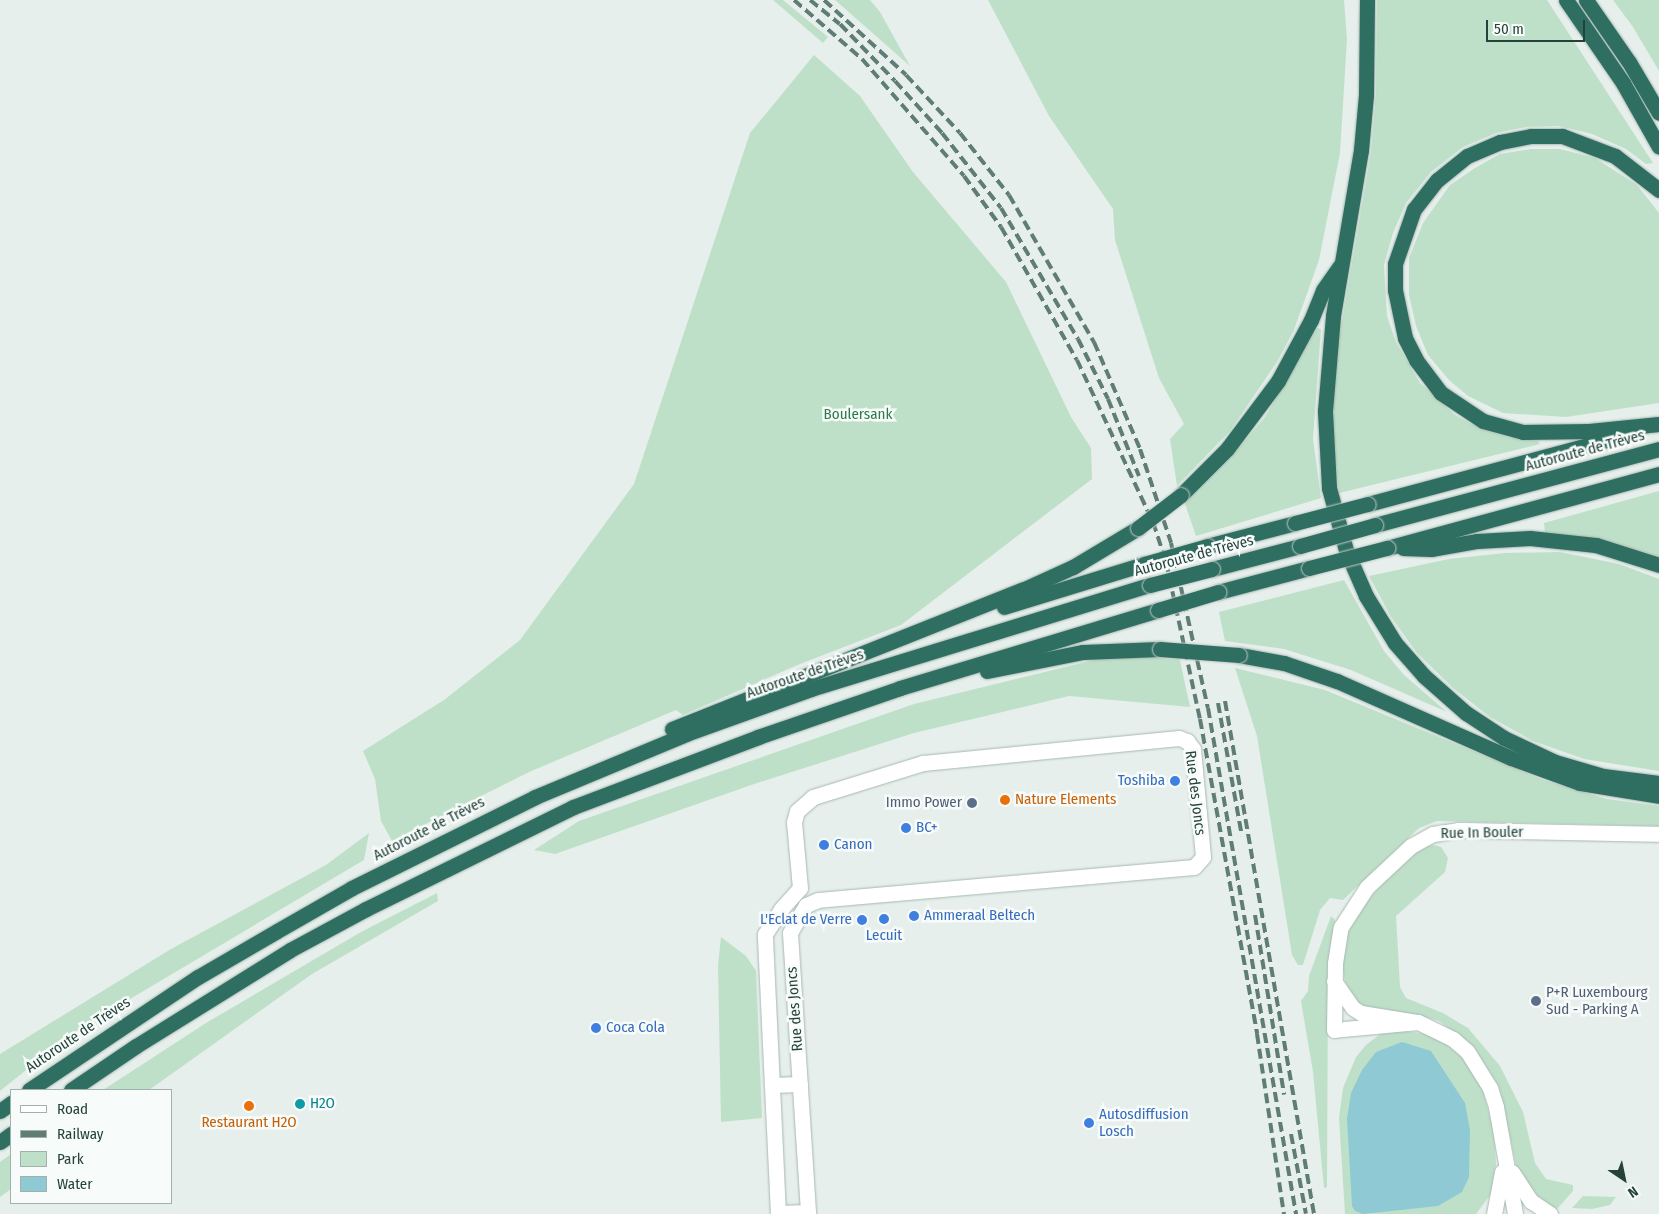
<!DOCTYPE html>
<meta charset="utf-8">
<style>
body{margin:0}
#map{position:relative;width:1659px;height:1214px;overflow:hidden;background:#e6efeb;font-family:"Fira Sans Condensed",sans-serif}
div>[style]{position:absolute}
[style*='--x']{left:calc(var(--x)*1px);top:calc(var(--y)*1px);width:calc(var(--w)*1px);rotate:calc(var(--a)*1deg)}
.green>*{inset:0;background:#bfe0c8}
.water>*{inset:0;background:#8ec9d4}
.roads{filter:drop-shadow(0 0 1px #a8b8b2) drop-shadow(0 0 1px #a8b8b2)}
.street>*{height:15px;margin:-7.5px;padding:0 7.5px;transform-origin:7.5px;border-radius:7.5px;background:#fff}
.highway>*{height:15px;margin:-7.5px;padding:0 7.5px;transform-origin:7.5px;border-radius:7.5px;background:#2f6f62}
.rail>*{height:4px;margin-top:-2px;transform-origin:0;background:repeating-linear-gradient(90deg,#5f7d75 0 10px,transparent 0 15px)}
.bridges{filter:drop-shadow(0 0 1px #c2cac8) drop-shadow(0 0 1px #c2cac8)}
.highway-bridge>*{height:15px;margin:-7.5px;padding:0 7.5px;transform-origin:7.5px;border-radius:7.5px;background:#2f6f62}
.dots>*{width:14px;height:14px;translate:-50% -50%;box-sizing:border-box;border:2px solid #f7fbf9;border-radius:50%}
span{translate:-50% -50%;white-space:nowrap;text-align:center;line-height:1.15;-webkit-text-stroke:5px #f7fbf9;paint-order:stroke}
.park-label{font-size:15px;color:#2d7a4b}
.street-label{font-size:15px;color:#24423a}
.shop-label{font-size:15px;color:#366cbe}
.right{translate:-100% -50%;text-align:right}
.left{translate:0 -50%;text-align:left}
.food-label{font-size:15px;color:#c56008}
.service-label{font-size:15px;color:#4e5e75}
.culture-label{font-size:15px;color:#0d838f}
.legend{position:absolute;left:10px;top:1089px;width:162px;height:115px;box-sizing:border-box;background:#f7fbf9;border:1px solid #a3b1ad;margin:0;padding:6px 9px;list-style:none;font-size:15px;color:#24423a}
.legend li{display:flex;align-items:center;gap:10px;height:25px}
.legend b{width:25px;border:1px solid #a3b1ad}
.north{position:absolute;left:1599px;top:1154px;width:50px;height:50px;-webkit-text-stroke:4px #f7fbf9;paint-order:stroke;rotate:146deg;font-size:14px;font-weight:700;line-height:20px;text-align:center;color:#24423a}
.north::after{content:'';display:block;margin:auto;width:18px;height:22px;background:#24423a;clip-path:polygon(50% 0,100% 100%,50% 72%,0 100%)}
.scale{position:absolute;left:1486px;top:20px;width:99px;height:22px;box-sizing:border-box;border:2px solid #24423a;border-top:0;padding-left:6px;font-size:15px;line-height:18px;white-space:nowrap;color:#24423a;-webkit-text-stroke:4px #f7fbf9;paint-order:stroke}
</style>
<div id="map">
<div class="green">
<div style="clip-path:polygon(773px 0,783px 0,828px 37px,823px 43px)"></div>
<div style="clip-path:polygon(835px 0,870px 0,880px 12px,910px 66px)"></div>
<div style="clip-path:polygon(988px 0,1344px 0,1347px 39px,1340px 153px,1319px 260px,1294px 330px,1277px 362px,1230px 431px,1177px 486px,1170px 439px,1184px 424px,1159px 378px,1115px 240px,1113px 209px,1049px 116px)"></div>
<div style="clip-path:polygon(1377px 0,1547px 0,1653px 163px,1646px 164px,1626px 149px,1592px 134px,1559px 126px,1526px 127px,1496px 133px,1463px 147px,1431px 172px,1406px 203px,1393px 233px,1384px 265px,1387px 316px,1396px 342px,1420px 383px,1455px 415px,1479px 428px,1507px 437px,1538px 441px,1540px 444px,1339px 493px,1334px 446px,1334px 393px,1341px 327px,1371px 152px,1376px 93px)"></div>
<div style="clip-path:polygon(1613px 0,1659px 0,1659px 71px,1633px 27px)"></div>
<div style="clip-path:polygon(814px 55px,860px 96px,913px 172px,1006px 282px,1071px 417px,1091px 448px,1092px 479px,901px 625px,800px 664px,683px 715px,676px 710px,529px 772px,392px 841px,381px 821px,375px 779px,363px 751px,444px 700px,520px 640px,634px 484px,750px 133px)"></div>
<div style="clip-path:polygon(1531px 149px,1560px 149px,1595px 158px,1637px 185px,1659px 213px,1659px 403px,1566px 417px,1503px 413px,1468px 396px,1449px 380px,1428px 355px,1416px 326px,1409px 295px,1409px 258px,1423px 223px,1450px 185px,1475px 168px,1500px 154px)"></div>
<div style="clip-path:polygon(1317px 328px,1321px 329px,1313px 439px,1321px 498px,1196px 536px,1184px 501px,1233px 455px,1265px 417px)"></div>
<div style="clip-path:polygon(1659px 491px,1659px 558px,1611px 542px,1545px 532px,1544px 523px)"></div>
<div style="clip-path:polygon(1560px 552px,1619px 564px,1659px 579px,1659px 771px,1584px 759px,1533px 741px,1490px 717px,1453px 688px,1417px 653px,1391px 617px,1369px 576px,1449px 559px,1505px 553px)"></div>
<div style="clip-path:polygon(1344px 580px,1384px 651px,1404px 675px,1447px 712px,1351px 670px,1284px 649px,1225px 641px,1219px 612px)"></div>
<div style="clip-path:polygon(1160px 656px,1179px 656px,1190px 707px,1069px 696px,914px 733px,754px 784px,555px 854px,534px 850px,579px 821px,914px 704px,1094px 660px)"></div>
<div style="clip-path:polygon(1235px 668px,1325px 690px,1543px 780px,1607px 799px,1659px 806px,1659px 826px,1437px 821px,1419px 828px,1343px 900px,1330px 898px,1320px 910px,1303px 965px,1298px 965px,1292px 955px,1257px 736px)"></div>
<div style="clip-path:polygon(369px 833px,364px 860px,71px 1034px,0 1091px,0 1054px,171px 949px,326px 865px)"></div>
<div style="clip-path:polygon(1434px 845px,1441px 847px,1448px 858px,1445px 872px,1396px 916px,1400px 987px,1406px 998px,1443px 1013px,1468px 1028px,1500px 1066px,1523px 1112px,1535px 1163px,1546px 1179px,1573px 1185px,1573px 1191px,1557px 1209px,1538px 1200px,1517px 1169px,1499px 1087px,1474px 1047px,1439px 1021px,1422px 1016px,1369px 1009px,1356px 1002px,1345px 982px,1342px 963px,1345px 939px,1353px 917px,1391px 874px,1425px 846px)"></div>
<div style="clip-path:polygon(437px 893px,438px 901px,312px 974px,149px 1090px,103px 1090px,206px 1023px,361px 932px)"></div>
<div style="clip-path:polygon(1331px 916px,1335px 920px,1328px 979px,1327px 1187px,1324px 1188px,1313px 1072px,1301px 1001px,1308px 991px,1309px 976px)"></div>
<div style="clip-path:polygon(721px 937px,746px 956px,756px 971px,762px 1118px,721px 1122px,718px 966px)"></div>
<div style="clip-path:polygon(1395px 1030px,1428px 1034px,1443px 1042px,1464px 1059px,1482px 1088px,1494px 1132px,1496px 1164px,1491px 1194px,1476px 1214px,1345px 1214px,1339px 1118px,1343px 1088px,1356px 1057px,1366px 1045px,1380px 1034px)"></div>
<div style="clip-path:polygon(11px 1154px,11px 1189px,0 1197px,0 1162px)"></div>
<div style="clip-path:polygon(1583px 1196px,1616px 1197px,1610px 1205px,1592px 1209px,1572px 1208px)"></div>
</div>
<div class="water">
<div style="clip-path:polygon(1402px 1042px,1431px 1051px,1465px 1103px,1470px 1130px,1469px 1177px,1462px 1192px,1438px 1206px,1363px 1214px,1355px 1211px,1352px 1206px,1347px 1119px,1351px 1093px,1362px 1070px,1376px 1052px)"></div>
</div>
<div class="roads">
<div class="street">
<div style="--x:1334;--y:981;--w:33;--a:55"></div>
<div style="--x:1353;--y:1008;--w:9;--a:32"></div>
<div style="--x:1361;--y:1013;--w:58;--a:9"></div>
<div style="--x:1418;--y:1022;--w:39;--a:26"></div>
<div style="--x:1453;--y:1039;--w:18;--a:41"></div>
<div style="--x:1467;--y:1051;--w:44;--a:58.1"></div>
<div style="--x:1490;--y:1088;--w:20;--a:72"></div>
<div style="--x:1496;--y:1107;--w:109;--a:79.9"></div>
<div style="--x:1418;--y:1022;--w:84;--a:174.6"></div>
<div style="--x:1334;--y:1030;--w:67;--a:-89.1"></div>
<div style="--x:1335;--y:963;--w:36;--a:-81"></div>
<div style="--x:1341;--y:927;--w:48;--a:-57"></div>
<div style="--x:1367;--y:887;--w:60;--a:-43"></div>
<div style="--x:1411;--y:846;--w:25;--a:-29"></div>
<div style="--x:1433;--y:834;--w:25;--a:-9"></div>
<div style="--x:1458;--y:830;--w:201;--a:1.1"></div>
<div style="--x:772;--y:1085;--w:28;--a:-2"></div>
<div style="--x:1512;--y:1172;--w:35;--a:57"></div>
<div style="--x:1531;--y:1201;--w:23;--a:34"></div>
<div style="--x:778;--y:1213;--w:30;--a:-2"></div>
<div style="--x:778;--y:1214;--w:280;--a:-92.7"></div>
<div style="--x:765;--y:934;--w:30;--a:-57"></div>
<div style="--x:781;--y:909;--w:28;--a:-48"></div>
<div style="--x:800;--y:888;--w:66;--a:-95.2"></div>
<div style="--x:794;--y:822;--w:11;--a:-75"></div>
<div style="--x:797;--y:811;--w:21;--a:-41"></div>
<div style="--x:813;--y:797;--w:115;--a:-17.2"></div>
<div style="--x:923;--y:763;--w:257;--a:-5.6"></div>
<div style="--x:1179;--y:738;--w:9;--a:21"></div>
<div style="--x:1187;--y:741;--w:10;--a:53"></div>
<div style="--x:1193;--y:749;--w:108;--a:84.7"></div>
<div style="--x:1203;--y:857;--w:13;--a:132"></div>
<div style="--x:1194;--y:867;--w:377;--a:175"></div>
<div style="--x:818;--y:900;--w:13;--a:157"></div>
<div style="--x:806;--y:905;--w:32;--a:120"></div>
<div style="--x:790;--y:933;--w:282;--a:86.3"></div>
<div style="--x:1494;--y:1214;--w:43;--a:-79.2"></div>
</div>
<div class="highway">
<div style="--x:1367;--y:0;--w:95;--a:90.6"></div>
<div style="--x:1366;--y:95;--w:55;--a:95.2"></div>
<div style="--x:1361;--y:150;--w:168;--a:99.6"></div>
<div style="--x:1333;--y:316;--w:95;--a:94.8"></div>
<div style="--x:1325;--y:411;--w:77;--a:87"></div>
<div style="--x:1329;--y:488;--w:64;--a:74.7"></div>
<div style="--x:1346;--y:550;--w:50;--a:66.5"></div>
<div style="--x:1366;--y:596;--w:55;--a:58.3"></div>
<div style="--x:1395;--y:643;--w:44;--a:48.7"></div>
<div style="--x:1424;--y:676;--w:56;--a:41.4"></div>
<div style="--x:1466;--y:713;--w:45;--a:33.3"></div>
<div style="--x:1504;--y:738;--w:56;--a:25.2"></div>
<div style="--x:1555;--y:762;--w:50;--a:16.3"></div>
<div style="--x:1603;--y:776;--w:56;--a:7.1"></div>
<div style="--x:1566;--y:0;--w:101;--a:55.5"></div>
<div style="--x:1623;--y:83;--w:73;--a:60.6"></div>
<div style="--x:1586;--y:0;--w:75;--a:55.3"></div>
<div style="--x:1629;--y:62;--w:59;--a:59.5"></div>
<div style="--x:1659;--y:190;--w:56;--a:-142.3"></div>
<div style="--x:1615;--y:156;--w:57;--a:-159.3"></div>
<div style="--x:1562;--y:136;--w:31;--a:180"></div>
<div style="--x:1531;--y:136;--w:32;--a:169"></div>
<div style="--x:1500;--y:142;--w:36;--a:157"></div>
<div style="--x:1467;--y:156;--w:38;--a:141"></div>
<div style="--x:1437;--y:180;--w:37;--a:128"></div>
<div style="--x:1414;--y:209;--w:58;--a:109.1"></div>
<div style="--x:1395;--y:264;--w:26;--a:90"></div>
<div style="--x:1395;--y:290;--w:49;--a:78.2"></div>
<div style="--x:1405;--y:338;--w:25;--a:63"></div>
<div style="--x:1416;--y:360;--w:41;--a:52.9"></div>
<div style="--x:1441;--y:393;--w:50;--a:33.7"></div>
<div style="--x:1483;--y:421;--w:41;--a:15.4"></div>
<div style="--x:1523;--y:432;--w:66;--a:-0.9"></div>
<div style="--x:1589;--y:431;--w:70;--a:-5.7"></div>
<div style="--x:1181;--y:495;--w:65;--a:-45"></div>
<div style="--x:1227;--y:449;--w:85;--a:-53.1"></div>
<div style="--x:1278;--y:381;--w:69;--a:-61.6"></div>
<div style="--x:1311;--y:320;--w:32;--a:-68"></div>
<div style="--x:1323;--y:290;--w:29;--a:-55"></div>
<div style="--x:1368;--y:504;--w:274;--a:-15"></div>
<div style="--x:1375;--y:525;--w:294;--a:-15"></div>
<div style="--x:1207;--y:546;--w:91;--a:-14.6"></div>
<div style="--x:1387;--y:548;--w:282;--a:-15.2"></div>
<div style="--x:1403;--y:548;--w:28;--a:2"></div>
<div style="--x:1431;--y:549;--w:47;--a:-9.9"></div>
<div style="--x:1477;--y:541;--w:53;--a:-3.2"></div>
<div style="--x:1530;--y:538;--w:66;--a:6.1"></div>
<div style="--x:1596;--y:545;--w:66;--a:17.6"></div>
<div style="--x:1212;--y:569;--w:91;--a:-14.6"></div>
<div style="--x:1218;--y:592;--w:94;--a:-14.8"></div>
<div style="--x:1004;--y:607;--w:146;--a:-17.1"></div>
<div style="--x:1239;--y:655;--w:46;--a:10.1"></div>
<div style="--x:1284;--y:663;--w:56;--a:18.8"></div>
<div style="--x:1337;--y:681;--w:190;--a:23.9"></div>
<div style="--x:1511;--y:758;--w:73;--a:19.9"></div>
<div style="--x:1580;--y:783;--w:80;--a:9.3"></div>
<div style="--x:987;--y:671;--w:98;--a:-11.2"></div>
<div style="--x:1083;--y:652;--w:77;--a:-2.2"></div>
<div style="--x:672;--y:729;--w:377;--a:-21.7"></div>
<div style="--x:1022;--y:590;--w:56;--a:-24.3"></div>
<div style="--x:1073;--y:567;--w:76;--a:-31"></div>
<div style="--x:29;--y:1090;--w:203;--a:-33.8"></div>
<div style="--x:198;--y:977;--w:91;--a:-30.2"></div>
<div style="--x:277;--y:931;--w:86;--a:-29.8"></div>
<div style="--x:352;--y:888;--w:204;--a:-26.4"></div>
<div style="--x:535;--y:797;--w:164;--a:-22.6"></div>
<div style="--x:686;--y:734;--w:133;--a:-19.8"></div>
<div style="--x:811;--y:689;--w:355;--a:-17.1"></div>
<div style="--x:71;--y:1090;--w:78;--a:-34.1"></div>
<div style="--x:136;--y:1046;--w:181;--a:-31.9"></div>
<div style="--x:290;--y:950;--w:86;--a:-28.3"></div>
<div style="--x:366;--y:909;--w:231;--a:-26.2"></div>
<div style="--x:573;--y:807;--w:198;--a:-20.7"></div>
<div style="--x:758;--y:737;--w:150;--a:-19"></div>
<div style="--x:900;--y:688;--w:270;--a:-16.8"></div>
<div style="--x:0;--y:1111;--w:14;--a:-36"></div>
<div style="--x:0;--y:1142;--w:14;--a:-36"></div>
</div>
</div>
<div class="rail">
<div style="--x:794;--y:0;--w:90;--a:40.9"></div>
<div style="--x:862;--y:59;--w:155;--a:48.9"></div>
<div style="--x:964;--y:176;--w:63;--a:54"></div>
<div style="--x:1001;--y:227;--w:153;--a:60.3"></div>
<div style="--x:1077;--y:360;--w:179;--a:64.9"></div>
<div style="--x:1153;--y:522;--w:42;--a:72"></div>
<div style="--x:1166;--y:562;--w:161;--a:77.8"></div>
<div style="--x:1200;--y:719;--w:320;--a:79.7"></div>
<div style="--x:1257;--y:1034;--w:182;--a:81.5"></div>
<div style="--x:810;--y:0;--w:38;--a:39"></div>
<div style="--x:840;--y:24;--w:79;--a:46"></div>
<div style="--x:895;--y:81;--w:70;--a:47.9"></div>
<div style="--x:942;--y:133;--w:95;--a:51.8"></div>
<div style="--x:1001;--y:208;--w:152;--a:59.6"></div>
<div style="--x:1078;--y:339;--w:67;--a:63.4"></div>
<div style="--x:1108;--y:399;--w:83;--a:68.1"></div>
<div style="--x:824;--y:0;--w:111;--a:42.4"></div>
<div style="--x:906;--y:75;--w:79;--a:47"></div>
<div style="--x:960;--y:133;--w:79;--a:51.7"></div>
<div style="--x:1009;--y:195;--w:170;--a:60"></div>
<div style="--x:1094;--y:342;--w:116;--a:66.7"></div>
<div style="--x:1140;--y:449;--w:99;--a:71.7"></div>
<div style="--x:1171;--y:543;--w:169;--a:77.4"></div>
<div style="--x:1208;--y:708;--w:514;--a:80.13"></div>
<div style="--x:1225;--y:701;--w:521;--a:80.16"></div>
<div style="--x:1218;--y:703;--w:135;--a:79.8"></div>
<div style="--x:1255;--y:915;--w:182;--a:80.8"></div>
<div style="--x:1291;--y:1134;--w:81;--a:79.4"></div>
</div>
<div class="bridges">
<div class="highway-bridge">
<div style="--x:1295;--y:523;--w:75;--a:-14.6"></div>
<div style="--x:1138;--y:528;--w:54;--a:-37.5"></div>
<div style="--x:1300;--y:546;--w:78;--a:-15.6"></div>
<div style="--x:1144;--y:564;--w:66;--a:-15.9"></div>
<div style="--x:1309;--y:568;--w:81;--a:-14.4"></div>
<div style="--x:1150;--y:585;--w:64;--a:-14.5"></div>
<div style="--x:1158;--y:610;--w:63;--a:-16.7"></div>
<div style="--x:1160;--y:649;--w:79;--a:4.3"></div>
</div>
</div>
<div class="dots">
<div style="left:1175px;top:781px;background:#3f7fe0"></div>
<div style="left:1005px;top:800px;background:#e8710a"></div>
<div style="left:972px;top:803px;background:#5c6f8a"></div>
<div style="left:906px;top:828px;background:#3f7fe0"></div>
<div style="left:824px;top:845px;background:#3f7fe0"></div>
<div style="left:914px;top:916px;background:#3f7fe0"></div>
<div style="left:884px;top:919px;background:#3f7fe0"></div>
<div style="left:862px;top:920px;background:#3f7fe0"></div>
<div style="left:1536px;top:1001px;background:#5c6f8a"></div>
<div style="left:596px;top:1028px;background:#3f7fe0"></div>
<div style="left:300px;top:1104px;background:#0f9aa8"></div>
<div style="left:249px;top:1106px;background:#e8710a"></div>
<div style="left:1089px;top:1123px;background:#3f7fe0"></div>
</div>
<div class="park-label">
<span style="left:858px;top:415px">Boulersank</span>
</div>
<div class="street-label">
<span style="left:1585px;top:451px;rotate:-15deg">Autoroute de Trèves</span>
<span style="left:1194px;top:556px;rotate:-15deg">Autoroute de Trèves</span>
<span style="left:805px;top:674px;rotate:-19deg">Autoroute de Trèves</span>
<span style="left:1195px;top:793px;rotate:83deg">Rue des Joncs</span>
<span style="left:429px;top:829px;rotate:-27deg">Autoroute de Trèves</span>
<span style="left:1482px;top:833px;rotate:-1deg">Rue In Bouler</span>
<span style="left:795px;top:1009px;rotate:-94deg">Rue des Joncs</span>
<span style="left:78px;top:1035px;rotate:-34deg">Autoroute de Trèves</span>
</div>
<div class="shop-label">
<span class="right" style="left:1165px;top:781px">Toshiba</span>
<span class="left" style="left:916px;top:828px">BC+</span>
<span class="left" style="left:834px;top:845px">Canon</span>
<span class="left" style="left:924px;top:916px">Ammeraal Beltech</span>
<span class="right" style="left:852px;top:920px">L'Eclat de Verre</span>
<span style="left:884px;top:936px">Lecuit</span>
<span class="left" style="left:606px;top:1028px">Coca Cola</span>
<span class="left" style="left:1099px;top:1123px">Autosdiffusion<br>Losch</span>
</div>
<div class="food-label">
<span class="left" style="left:1015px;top:800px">Nature Elements</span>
<span style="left:249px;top:1123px">Restaurant H2O</span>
</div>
<div class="service-label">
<span class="right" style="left:962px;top:803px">Immo Power</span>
<span class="left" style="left:1546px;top:1001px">P+R Luxembourg<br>Sud - Parking A</span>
</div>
<div class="culture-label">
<span class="left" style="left:310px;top:1104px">H2O</span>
</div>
<ul class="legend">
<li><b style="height:6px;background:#fff"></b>Road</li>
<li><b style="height:6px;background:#5f7d75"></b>Railway</li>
<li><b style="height:14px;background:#bfe0c8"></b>Park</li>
<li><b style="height:14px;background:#8ec9d4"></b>Water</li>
</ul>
<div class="north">N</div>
<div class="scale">50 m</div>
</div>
